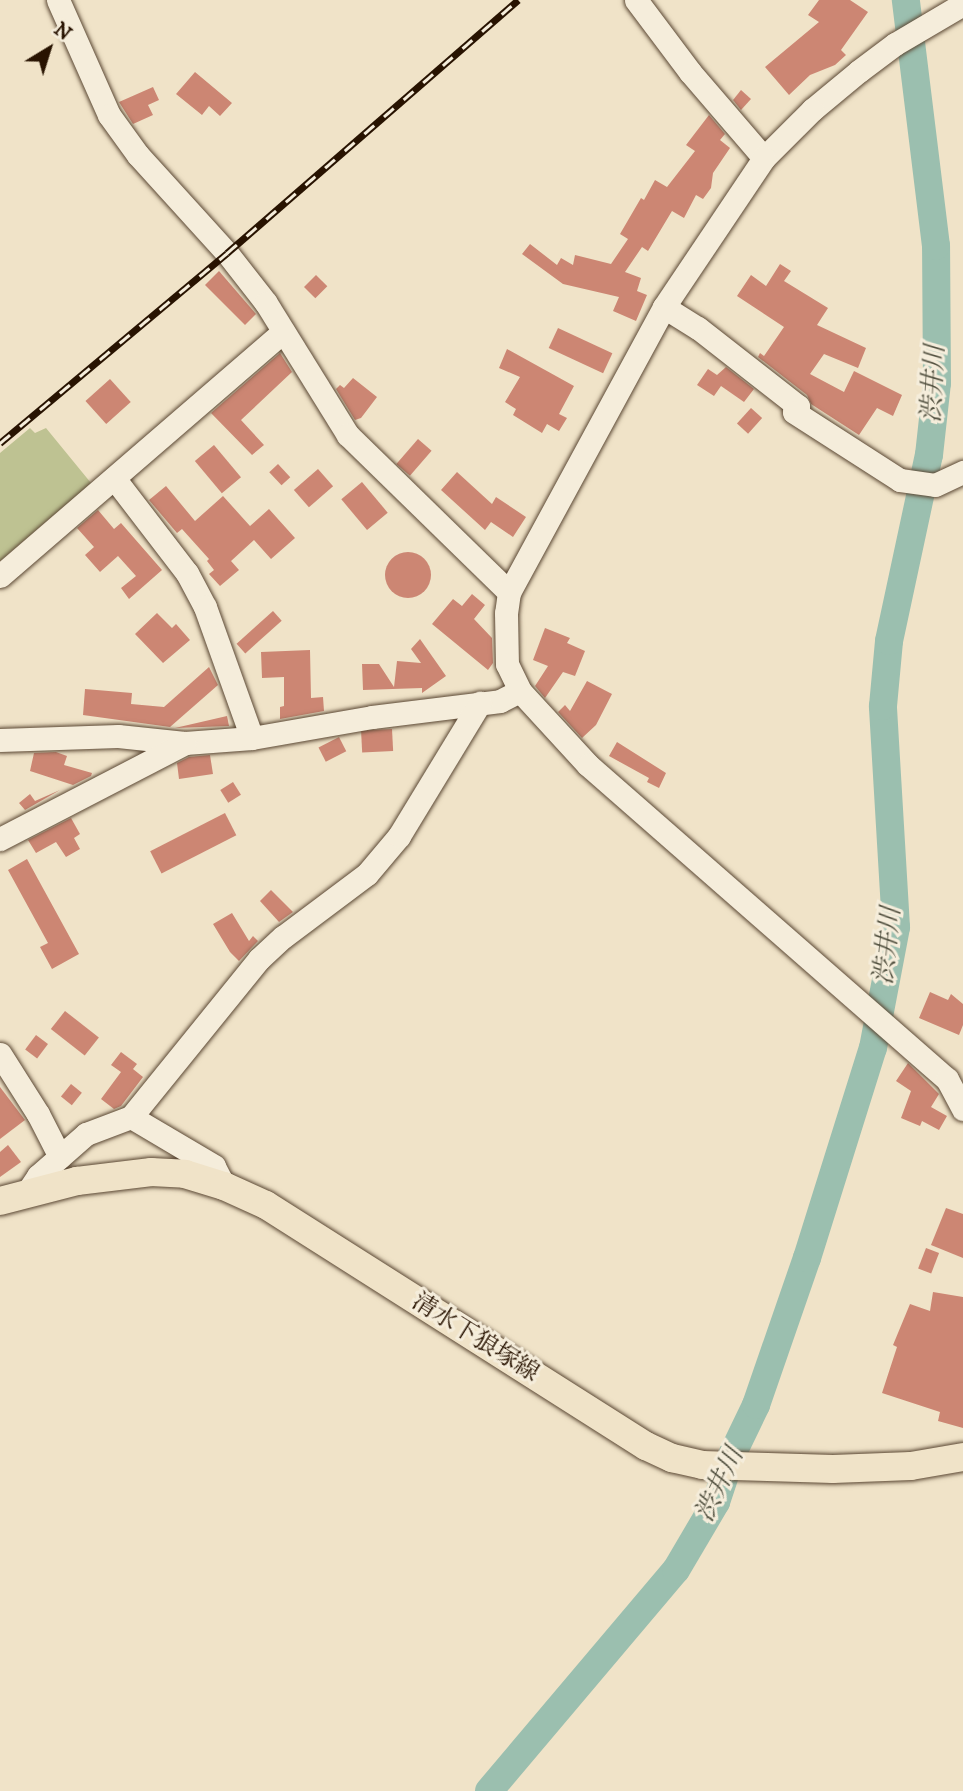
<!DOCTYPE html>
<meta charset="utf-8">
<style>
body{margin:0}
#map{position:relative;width:963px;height:1791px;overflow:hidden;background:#f0e3c8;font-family:"IM FELL DW Pica","Noto Serif JP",serif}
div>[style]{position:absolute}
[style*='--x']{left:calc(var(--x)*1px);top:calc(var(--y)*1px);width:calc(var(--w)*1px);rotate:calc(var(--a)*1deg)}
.green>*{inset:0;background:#bec292}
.river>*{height:28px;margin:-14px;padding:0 14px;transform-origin:14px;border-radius:14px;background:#9bbfaf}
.building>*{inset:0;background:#cc8673;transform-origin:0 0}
.round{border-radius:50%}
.roads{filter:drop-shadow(0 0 2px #5a4733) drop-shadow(0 0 2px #5a4733)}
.minor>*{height:23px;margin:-11.5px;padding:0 11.5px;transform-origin:11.5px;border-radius:11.5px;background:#f5eddb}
.major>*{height:28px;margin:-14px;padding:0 14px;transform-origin:14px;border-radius:14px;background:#f0e3c8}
.rail>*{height:7px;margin-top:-3.5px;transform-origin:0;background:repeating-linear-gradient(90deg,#f5eddb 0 13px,#281301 0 26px);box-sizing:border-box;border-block:2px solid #281301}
span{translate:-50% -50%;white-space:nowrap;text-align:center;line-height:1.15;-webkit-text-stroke:6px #f5eddb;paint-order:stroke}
.street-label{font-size:24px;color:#281301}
.water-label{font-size:26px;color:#504f3e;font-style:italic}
.north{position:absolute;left:14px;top:14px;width:70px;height:70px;-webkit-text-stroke:5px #f5eddb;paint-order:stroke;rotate:38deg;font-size:19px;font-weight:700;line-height:28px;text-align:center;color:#281301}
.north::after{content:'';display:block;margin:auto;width:24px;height:32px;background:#281301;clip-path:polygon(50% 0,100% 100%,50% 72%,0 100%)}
</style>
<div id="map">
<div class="green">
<div style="clip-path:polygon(30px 428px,35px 433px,46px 428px,91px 483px,0 561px,0 453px)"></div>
</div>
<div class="river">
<div style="--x:489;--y:1791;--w:289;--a:-49.8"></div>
<div style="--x:676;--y:1570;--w:79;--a:-59.5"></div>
<div style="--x:716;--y:1502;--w:47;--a:-71.6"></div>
<div style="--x:731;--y:1457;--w:58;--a:-64.3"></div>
<div style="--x:756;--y:1405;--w:156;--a:-70.9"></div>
<div style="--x:807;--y:1258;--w:220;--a:-72.6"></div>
<div style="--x:873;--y:1048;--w:123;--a:-79.2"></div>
<div style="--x:896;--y:927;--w:221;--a:-93.4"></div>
<div style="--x:883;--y:706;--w:65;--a:-84.7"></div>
<div style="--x:889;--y:641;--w:190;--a:-77.9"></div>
<div style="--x:929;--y:455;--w:72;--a:-83.7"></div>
<div style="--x:937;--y:383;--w:137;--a:-90.4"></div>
<div style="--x:936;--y:246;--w:248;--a:-97"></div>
</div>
<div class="building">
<div style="clip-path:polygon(819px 0,850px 0,868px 12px,841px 50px,846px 55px,835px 65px,810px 75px,789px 95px,765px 67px,819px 22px,808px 15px)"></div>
<div style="clip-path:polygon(195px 72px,232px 103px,220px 116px,209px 106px,202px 115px,176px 94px)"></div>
<div style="clip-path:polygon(153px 87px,159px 100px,148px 105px,153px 115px,133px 124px,119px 102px)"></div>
<div style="clip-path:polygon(741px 90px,751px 99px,741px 110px,733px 100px)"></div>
<div style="clip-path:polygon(709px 115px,725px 134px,720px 140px,730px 148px,713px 173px,711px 188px,703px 199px,696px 195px,684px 218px,672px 211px,648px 251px,642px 247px,625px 272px,641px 278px,637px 291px,647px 295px,636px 321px,613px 311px,619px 297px,563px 284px,522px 254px,530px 244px,557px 265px,561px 258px,573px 265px,575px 255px,611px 264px,628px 239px,620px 234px,641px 198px,644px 200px,655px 180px,667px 187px,695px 151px,686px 145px)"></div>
<div style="clip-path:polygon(780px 264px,791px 271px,784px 281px,828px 308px,817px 325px,866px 348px,858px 368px,824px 354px,810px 374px,844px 392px,854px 371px,902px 395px,893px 416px,877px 408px,859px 435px,811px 404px,807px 395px,758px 357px,760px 353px,764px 356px,784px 327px,737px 296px,751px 275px,766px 286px)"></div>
<div style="clip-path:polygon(219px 271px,256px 314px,245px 325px,205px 285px)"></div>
<div style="left:316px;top:275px;width:16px;height:17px;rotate:45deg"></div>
<div style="left:558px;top:328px;width:60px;height:22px;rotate:25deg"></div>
<div style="clip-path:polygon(507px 349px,574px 386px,559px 414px,567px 418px,559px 431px,547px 424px,542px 433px,513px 415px,516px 409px,505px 402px,520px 377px,499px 368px)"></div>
<div style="clip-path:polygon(280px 353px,292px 372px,241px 420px,264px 445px,252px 455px,211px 413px)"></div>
<div style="clip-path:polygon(726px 367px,754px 389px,744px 402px,721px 386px,714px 396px,697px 385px,708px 369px,717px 375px)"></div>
<div style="clip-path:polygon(353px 378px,377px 397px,361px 418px,355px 420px,336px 389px,340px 385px,344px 388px)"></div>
<div style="left:110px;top:379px;width:31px;height:33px;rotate:48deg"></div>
<div style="left:751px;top:408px;width:15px;height:21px;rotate:42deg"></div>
<div style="left:418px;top:439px;width:18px;height:33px;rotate:41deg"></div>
<div style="left:214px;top:445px;width:42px;height:25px;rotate:50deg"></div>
<div style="left:278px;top:464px;width:18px;height:12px;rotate:47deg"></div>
<div style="left:318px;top:469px;width:23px;height:32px;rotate:49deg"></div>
<div style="clip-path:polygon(457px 472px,492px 504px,496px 497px,526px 517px,513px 537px,491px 522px,485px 530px,441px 490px)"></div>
<div style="left:362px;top:482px;width:40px;height:27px;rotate:50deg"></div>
<div style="clip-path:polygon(166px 486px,195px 521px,223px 496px,250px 526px,269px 509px,295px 538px,271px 559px,254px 540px,231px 561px,239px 570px,220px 586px,209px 574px,214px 570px,207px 561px,209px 559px,182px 529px,177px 533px,149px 500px)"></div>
<div style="clip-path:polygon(98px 510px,114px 529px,121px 523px,162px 570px,129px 599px,121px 588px,136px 576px,118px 556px,100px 572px,85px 555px,94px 547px,77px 528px)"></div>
<div class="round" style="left:385px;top:552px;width:46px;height:46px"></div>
<div style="clip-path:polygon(472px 594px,485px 605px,474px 619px,492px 638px,493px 663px,488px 670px,432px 624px,453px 599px,462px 606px)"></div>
<div style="left:273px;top:611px;width:13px;height:49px;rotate:48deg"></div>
<div style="clip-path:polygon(157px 613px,172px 628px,176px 624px,190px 640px,163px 663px,135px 634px)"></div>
<div style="clip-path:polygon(545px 628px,570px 638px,567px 643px,585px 651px,575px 676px,563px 672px,545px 698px,535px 686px,548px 666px,533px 660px)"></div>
<div style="clip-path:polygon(420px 639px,446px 676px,422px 693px,422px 688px,363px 690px,362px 664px,379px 664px,394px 687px,397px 661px,421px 663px,411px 649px)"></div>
<div style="clip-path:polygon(310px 650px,311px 698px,323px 697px,324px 711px,280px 719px,280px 707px,284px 706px,284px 677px,262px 678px,261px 652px)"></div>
<div style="clip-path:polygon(209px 667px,218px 685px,170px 727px,83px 715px,85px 689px,132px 693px,131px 704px,164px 707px)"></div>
<div style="clip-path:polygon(587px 681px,612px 694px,596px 725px,582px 738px,558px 712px,565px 705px,570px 711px)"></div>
<div style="clip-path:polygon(227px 716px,229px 726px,175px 728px)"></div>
<div style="left:392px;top:729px;width:22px;height:31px;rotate:87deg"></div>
<div style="left:339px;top:737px;width:16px;height:23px;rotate:63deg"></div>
<div style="clip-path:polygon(617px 742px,666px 773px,659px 788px,647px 782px,649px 778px,609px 756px)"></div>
<div style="clip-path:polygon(56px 752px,67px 756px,64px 765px,92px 773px,91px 776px,73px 785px,30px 771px,34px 753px)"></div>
<div style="clip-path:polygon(210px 755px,213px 774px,179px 779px,177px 763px,189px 757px)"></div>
<div style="left:233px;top:782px;width:15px;height:15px;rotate:58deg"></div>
<div style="clip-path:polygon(60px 790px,25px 810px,19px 803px,30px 794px,35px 801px)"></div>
<div style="left:225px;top:813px;width:25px;height:84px;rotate:63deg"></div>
<div style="clip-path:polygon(71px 818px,80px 834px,74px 838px,80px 849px,66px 857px,56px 842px,36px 853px,28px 840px)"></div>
<div style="clip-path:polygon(27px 859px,79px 954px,52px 969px,40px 947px,48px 943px,8px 870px)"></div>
<div style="clip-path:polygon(271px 890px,293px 912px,279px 922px,260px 901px)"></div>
<div style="clip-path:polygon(232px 913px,249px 941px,253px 936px,258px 941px,239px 961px,230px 952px,213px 924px)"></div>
<div style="clip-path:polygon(930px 992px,948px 1000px,951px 994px,963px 1004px,963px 1025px,959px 1035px,919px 1018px)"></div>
<div style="left:65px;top:1011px;width:43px;height:23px;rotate:38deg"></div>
<div style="left:36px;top:1035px;width:15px;height:18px;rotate:37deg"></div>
<div style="clip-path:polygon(121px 1052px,137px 1064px,133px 1069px,143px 1077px,121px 1106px,114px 1109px,101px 1099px,121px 1072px,111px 1065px)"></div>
<div style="clip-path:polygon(908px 1063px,939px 1094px,931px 1107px,947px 1116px,939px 1130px,922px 1121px,920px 1126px,901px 1118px,911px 1091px,896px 1081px)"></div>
<div style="left:71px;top:1084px;width:14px;height:16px;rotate:39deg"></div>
<div style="clip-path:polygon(0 1087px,25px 1120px,0 1139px)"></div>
<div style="clip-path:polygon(8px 1145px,21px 1162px,0 1177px,0 1152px)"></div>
<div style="clip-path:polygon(946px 1208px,963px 1214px,963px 1258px,931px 1245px)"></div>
<div style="left:926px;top:1248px;width:14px;height:22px;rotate:21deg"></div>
<div style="clip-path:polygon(933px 1292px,963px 1297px,963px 1428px,938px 1421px,940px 1412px,882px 1393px,897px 1347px,893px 1345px,910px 1304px,930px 1311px)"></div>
</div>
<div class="roads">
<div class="minor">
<div style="--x:58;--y:0;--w:126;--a:66.1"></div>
<div style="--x:109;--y:115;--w:49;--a:54.1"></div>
<div style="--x:138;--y:155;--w:132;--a:47.8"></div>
<div style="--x:227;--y:253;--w:63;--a:52"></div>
<div style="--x:266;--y:303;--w:155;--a:58.2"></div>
<div style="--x:348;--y:435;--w:225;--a:44.3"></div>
<div style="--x:636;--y:0;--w:90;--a:53.1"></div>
<div style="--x:690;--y:72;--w:113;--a:49.3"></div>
<div style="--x:963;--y:4;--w:79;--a:149.5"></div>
<div style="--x:895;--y:44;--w:45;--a:143.1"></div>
<div style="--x:859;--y:71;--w:61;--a:140.3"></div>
<div style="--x:812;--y:110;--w:68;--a:135"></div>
<div style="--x:764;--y:158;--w:179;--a:123.9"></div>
<div style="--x:664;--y:307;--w:324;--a:118.5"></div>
<div style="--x:509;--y:592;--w:21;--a:98"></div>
<div style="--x:506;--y:613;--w:51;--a:88.9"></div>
<div style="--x:507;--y:664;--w:30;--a:64"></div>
<div style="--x:520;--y:691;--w:100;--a:47.4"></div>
<div style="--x:588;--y:765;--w:477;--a:41.2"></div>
<div style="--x:947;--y:1079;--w:34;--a:62"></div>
<div style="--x:664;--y:307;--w:40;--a:32"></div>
<div style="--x:698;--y:328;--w:127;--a:38"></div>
<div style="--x:798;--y:406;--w:7;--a:124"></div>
<div style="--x:794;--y:412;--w:126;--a:32.7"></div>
<div style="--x:900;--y:480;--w:35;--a:8"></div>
<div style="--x:935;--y:485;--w:31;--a:-25"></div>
<div style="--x:114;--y:478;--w:120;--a:52.5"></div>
<div style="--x:187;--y:573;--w:38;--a:62"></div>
<div style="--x:205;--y:607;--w:139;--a:70.3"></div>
<div style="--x:0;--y:576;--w:374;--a:-40.8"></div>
<div style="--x:0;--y:740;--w:118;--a:-1.9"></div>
<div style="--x:118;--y:736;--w:67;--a:6"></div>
<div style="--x:185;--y:743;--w:67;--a:-4.3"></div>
<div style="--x:252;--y:738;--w:122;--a:-9.9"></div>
<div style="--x:372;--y:717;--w:129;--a:-7.1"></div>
<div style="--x:500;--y:701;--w:22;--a:-27"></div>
<div style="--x:0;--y:839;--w:208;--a:-27.4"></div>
<div style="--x:0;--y:1054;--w:71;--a:57.7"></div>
<div style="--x:38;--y:1114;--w:48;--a:62.9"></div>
<div style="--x:224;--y:1186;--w:22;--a:-117"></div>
<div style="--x:214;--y:1166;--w:96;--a:-149.4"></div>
<div style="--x:131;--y:1117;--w:203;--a:-51"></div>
<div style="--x:259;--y:959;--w:33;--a:-43"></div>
<div style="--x:283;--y:937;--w:105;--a:-36.9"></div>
<div style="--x:367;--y:874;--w:50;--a:-49.9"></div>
<div style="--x:399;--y:836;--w:156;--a:-58.7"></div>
<div style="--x:26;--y:1194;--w:22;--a:-56"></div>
<div style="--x:38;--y:1176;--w:64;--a:-41.2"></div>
<div style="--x:86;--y:1134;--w:48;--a:-20.7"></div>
</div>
<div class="major">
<div style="--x:0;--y:1201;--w:80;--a:-14.6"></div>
<div style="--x:77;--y:1181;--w:75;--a:-6.9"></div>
<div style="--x:151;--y:1172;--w:34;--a:3"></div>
<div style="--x:185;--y:1174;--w:41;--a:17.1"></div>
<div style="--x:224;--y:1186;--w:46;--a:24.3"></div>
<div style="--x:266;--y:1205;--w:450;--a:32.4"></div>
<div style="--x:646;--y:1446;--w:29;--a:25"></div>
<div style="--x:672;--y:1458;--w:31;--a:13"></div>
<div style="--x:702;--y:1465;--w:131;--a:1.7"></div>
<div style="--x:833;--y:1469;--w:78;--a:-2.2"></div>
<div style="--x:911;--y:1466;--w:53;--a:-9.8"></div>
</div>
</div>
<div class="rail">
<div style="--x:0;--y:443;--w:296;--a:-39.9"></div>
<div style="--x:227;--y:253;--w:386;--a:-41"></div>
</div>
<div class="street-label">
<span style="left:475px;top:1338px;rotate:32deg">清水下狼塚線</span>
</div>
<div class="water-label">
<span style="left:934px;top:384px;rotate:-87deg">渋井川</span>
<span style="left:888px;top:946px;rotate:-84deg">渋井川</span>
<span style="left:720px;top:1485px;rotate:-65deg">渋井川</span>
</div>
<div class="north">N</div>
</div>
